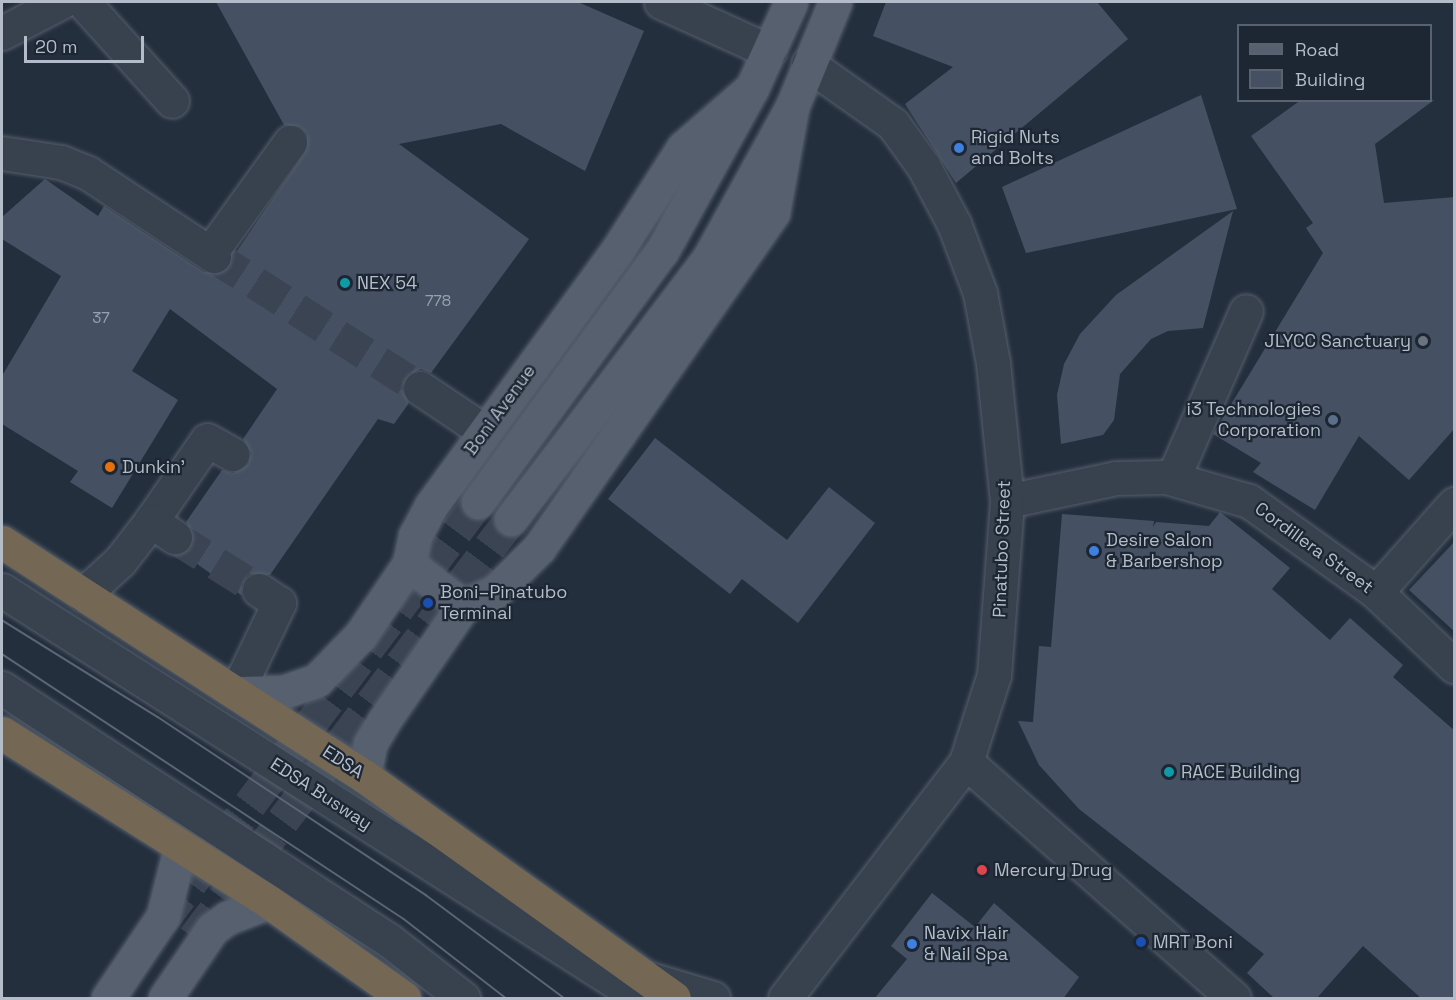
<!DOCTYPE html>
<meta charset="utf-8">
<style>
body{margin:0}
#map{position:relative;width:1456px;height:1000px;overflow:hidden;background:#242f3e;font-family:"Space Grotesk",sans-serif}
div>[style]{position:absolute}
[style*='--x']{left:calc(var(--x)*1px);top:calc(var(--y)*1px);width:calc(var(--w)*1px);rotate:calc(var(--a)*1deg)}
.building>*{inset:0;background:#455162}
.minor-tunnel>*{height:33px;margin-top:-16.5px;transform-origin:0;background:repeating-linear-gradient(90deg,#3a4453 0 33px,transparent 0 49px)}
.major-tunnel>*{height:33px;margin-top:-16.5px;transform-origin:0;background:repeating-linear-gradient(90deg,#3a4453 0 33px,transparent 0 49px)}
.roads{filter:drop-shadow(0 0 2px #565f6c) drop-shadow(0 0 2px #565f6c)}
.minor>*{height:33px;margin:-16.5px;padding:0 16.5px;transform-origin:16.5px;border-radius:16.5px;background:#38414e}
.major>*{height:33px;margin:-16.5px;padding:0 16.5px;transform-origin:16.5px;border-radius:16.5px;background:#56606e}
.highway>*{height:33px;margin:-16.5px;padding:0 16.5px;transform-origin:16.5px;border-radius:16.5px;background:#746855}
.tram>*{height:1.5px;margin:-0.75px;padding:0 0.75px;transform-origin:0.75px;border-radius:0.75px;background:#5a6575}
.dots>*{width:16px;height:16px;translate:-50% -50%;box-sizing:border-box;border:3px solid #1d2633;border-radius:50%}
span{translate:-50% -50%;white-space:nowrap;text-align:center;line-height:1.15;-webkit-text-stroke:4.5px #1d2633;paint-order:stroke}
.number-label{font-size:15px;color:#98a1af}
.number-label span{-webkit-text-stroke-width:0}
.poi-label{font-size:18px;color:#b4bcc9}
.left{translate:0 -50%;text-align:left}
.right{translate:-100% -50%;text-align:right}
.street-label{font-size:18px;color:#b4bcc9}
.frame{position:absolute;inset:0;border:3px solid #b4bcc9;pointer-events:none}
.legend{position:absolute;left:1237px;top:24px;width:195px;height:78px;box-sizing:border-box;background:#1d2633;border:2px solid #59626f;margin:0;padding:8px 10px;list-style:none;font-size:18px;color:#b4bcc9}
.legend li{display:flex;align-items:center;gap:12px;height:30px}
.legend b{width:30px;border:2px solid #59626f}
.scale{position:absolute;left:24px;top:36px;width:120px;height:27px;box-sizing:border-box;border:3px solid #b4bcc9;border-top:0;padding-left:8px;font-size:18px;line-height:21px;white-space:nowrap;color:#b4bcc9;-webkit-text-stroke:4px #1d2633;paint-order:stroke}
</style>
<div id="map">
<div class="building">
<div style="clip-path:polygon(216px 2px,578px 2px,644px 31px,585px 171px,501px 124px,399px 144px,529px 239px,431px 373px,421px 369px,405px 377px,401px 387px,409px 403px,394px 424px,378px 419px,270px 575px,250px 574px,243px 580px,241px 595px,183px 554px,194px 539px,186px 522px,222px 470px,233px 473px,248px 464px,251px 453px,243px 439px,277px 389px,170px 309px,132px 371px,178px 400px,112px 508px,70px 482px,78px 471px,2px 424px,2px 376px,61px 276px,2px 239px,2px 217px,45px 179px,98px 216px,104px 206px,204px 272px,222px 273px,305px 152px,307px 134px,300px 127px,284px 125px)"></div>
<div style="clip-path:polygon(886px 2px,1097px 2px,1128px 39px,956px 183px,905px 104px,953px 67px,873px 36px)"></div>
<div style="clip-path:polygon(1201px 95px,1237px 209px,1026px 253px,1002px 187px)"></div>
<div style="clip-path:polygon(1301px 100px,1434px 100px,1375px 144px,1384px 203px,1455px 197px,1455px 428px,1409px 480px,1359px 436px,1315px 510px,1253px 472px,1261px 463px,1213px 434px,1323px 253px,1306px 228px,1313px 223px,1251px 136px)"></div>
<div style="clip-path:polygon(1233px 211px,1203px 328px,1168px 331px,1151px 339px,1120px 374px,1114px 420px,1103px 435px,1061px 444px,1057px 395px,1064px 364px,1080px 334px,1116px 295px)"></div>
<div style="clip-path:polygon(655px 438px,787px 540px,829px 487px,875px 523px,798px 623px,742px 579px,730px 594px,608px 499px)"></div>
<div style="clip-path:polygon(1220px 512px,1290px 568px,1272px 589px,1330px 640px,1350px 618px,1403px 665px,1393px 677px,1455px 731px,1455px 999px,1422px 999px,1363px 946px,1316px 999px,1275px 999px,1247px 973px,1264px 954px,1079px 809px,1039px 765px,1018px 721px,1033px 722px,1039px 646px,1051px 647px,1062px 514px,1154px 521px,1153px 527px,1156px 522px,1209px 526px)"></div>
<div style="clip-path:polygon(1455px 541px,1455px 632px,1409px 590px)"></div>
<div style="clip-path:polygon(932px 893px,975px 927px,994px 903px,1079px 977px,1063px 999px,874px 999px,907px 959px,891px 946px)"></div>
</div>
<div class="minor-tunnel">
<div style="--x:214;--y:256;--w:245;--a:32.7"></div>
<div style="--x:175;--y:537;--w:99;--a:32.2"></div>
</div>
<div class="major-tunnel">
<div style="--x:161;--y:922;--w:526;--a:-52.96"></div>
<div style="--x:194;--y:938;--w:525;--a:-52.89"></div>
</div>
<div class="roads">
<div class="minor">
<div style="--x:83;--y:2;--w:133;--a:48"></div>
<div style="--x:661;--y:2;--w:119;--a:24.4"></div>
<div style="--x:2;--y:33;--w:67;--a:-27.7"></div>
<div style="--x:2;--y:153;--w:60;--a:8.7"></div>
<div style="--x:61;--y:162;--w:29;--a:22"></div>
<div style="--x:88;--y:173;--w:151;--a:33.4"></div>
<div style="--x:210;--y:253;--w:137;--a:-54.2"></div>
<div style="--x:420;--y:388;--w:77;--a:33.9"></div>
<div style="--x:1173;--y:478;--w:182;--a:-66.4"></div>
<div style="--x:1007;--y:501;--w:111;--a:-11.9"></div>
<div style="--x:1116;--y:478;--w:50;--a:-1.1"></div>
<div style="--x:1166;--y:477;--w:86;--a:16.1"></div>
<div style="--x:1249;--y:501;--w:156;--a:35.6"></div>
<div style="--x:1376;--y:592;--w:108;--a:43.5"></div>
<div style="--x:151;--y:521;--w:98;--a:-55.3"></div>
<div style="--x:207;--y:440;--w:29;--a:29"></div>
<div style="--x:2;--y:590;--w:758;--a:32.56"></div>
<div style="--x:1376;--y:592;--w:118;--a:-48.4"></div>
<div style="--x:83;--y:595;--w:50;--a:-42.6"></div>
<div style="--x:120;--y:561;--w:51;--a:-52.2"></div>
<div style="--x:151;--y:521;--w:29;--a:34"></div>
<div style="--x:2;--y:688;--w:463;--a:33.1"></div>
<div style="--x:390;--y:941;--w:93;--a:38"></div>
<div style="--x:236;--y:693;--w:100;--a:-64.5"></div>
<div style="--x:279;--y:603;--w:24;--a:-147"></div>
<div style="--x:966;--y:762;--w:357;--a:41.4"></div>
<div style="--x:650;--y:979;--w:66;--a:16.8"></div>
<div style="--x:785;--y:998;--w:297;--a:-52.5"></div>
<div style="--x:966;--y:762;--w:91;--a:-72.2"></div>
<div style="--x:994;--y:675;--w:174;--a:-85.7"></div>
<div style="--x:1007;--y:501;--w:139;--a:-95.8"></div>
<div style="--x:993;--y:363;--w:71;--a:-100.5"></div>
<div style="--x:980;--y:293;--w:74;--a:-110.6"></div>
<div style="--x:954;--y:224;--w:64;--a:-117.8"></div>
<div style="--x:924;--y:167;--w:53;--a:-125.8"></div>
<div style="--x:893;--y:124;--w:104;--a:-144.8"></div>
</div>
<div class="major">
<div style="--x:478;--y:502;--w:311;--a:-53.8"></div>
<div style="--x:662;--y:251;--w:186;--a:-61.1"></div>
<div style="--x:752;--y:88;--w:94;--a:-65.6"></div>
<div style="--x:511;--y:519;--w:328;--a:-52.8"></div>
<div style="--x:709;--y:258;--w:172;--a:-61.2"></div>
<div style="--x:792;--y:107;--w:113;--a:-67.7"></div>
<div style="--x:409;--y:564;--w:68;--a:37.9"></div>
<div style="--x:236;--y:693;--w:47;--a:-1.2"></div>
<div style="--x:283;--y:692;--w:36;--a:-19"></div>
<div style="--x:317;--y:680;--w:62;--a:-45.7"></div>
<div style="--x:360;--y:636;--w:87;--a:-55.8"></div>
<div style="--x:409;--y:564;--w:29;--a:-78"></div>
<div style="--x:415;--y:536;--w:34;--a:-62"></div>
<div style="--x:431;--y:506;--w:312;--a:-53.9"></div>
<div style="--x:615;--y:254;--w:126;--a:-57.3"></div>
<div style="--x:683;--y:148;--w:91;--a:-41"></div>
<div style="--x:364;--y:776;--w:33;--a:-79"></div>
<div style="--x:370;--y:744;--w:26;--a:-59"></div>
<div style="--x:383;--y:722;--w:141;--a:-55.4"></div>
<div style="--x:463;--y:606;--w:35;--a:-24"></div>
<div style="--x:495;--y:592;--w:62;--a:-45"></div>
<div style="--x:539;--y:548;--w:409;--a:-55.1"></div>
<div style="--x:773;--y:212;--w:107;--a:-79.7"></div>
<div style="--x:108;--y:998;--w:99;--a:-56.1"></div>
<div style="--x:163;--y:916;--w:69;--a:-75.8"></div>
<div style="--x:165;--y:998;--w:83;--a:-55.7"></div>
<div style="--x:212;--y:929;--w:19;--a:-36"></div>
<div style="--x:227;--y:918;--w:45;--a:-20.9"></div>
</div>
<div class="highway">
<div style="--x:2;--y:542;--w:431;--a:32.9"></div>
<div style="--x:364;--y:776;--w:381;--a:35.6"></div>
<div style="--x:2;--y:733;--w:316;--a:32.3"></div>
<div style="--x:269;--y:902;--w:166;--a:35.4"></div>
</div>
</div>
<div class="tram">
<div style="--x:2;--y:620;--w:184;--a:31.9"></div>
<div style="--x:158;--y:717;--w:322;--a:33.6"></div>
<div style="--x:426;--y:895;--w:172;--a:36.7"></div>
<div style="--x:2;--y:654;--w:481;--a:33.4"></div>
<div style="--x:404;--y:919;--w:129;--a:37.8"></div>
</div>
<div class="dots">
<div style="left:959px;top:148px;background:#3f7fe0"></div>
<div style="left:345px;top:283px;background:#0f9aa8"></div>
<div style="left:1423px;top:341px;background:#6b7280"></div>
<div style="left:1333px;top:420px;background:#5c6f8a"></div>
<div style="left:110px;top:467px;background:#e8710a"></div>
<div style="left:1094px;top:551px;background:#3f7fe0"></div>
<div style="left:428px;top:603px;background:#1a4fb4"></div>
<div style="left:1169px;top:772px;background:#0f9aa8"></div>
<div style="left:982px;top:870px;background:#e0444e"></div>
<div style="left:1141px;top:942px;background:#1a4fb4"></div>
<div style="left:912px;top:944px;background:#3f7fe0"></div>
</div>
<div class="number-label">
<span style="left:438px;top:301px">778</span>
<span style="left:101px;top:318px">37</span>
</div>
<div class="poi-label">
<span class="left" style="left:971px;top:148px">Rigid Nuts<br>and Bolts</span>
<span class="left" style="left:357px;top:283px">NEX 54</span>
<span class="right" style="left:1411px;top:341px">JLYCC Sanctuary</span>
<span class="right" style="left:1321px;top:420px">i3 Technologies<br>Corporation</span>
<span class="left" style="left:122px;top:467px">Dunkin'</span>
<span class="left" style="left:1106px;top:551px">Desire Salon<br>&amp; Barbershop</span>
<span class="left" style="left:440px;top:603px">Boni–Pinatubo<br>Terminal</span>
<span class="left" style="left:1181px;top:772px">RACE Building</span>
<span class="left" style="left:994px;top:870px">Mercury Drug</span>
<span class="left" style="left:924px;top:944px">Navix Hair<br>&amp; Nail Spa</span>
<span class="left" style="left:1153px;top:942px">MRT Boni</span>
</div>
<div class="street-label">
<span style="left:500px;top:410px;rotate:-54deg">Boni Avenue</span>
<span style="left:1314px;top:548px;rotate:36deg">Cordillera Street</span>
<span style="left:1002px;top:549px;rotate:-88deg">Pinatubo Street</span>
<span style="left:343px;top:762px;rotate:33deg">EDSA</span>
<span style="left:321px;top:794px;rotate:33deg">EDSA Busway</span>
</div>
<div class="frame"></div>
<ul class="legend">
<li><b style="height:8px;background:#56606e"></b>Road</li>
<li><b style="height:16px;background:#455162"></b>Building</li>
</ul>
<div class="scale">20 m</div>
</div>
